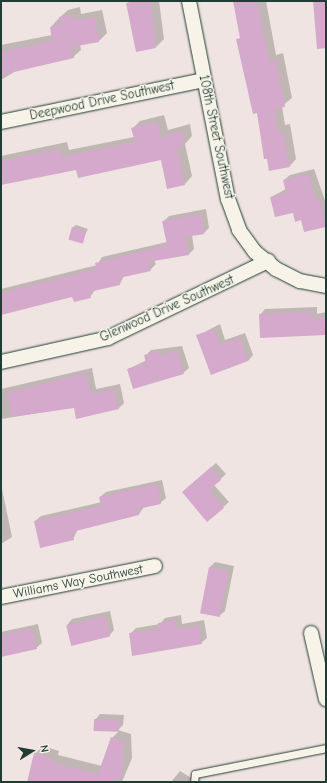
<!DOCTYPE html>
<style>
body{margin:0}
#map{position:relative;width:327px;height:783px;overflow:hidden;background:#f0e4e2;font-family:"Comic Neue",sans-serif}
div>[style]{position:absolute}
[style*='--x']{left:calc(var(--x)*1px);top:calc(var(--y)*1px);width:calc(var(--w)*1px);rotate:calc(var(--a)*1deg)}
.shadow>*{inset:0;background:#0003}
.building>*{inset:0;background:#d5a9cc;transform-origin:0 0}
.roads{filter:drop-shadow(0 0 1px #1f3d34) drop-shadow(0 0 1px #1f3d34)}
.lane>*{height:7px;margin:-3.5px;padding:0 3.5px;transform-origin:3.5px;border-radius:3.5px;background:#f7f3e8}
.street>*{height:14px;margin:-7px;padding:0 7px;transform-origin:7px;border-radius:7px;background:#f7f3e8}
span{translate:-50% -50%;white-space:nowrap;text-align:center;line-height:1.15;-webkit-text-stroke:3px #f7f3e8;paint-order:stroke}
.street-label{font-size:13px;color:#1f3d34}
.frame{position:absolute;inset:0;border:2px solid #1f3d34;pointer-events:none}
.north{position:absolute;left:12px;top:731px;width:40px;height:40px;-webkit-text-stroke:3px #f7f3e8;paint-order:stroke;rotate:79deg;font-size:11px;font-weight:700;line-height:16px;text-align:center;color:#1f3d34}
.north::after{content:'';display:block;margin:auto;width:14px;height:18px;background:#1f3d34;clip-path:polygon(50% 0,100% 100%,50% 72%,0 100%)}
</style>
<div id="map">
<div class="shadow">
<div style="clip-path:polygon(130px 1px,159px 1px,164px 39px,156px 47px,127px 4px)"></div>
<div style="clip-path:polygon(234px 1px,266px 1px,276px 55px,283px 53px,292px 98px,282px 106px,285px 125px,290px 124px,296px 159px,289px 167px,258px 112px)"></div>
<div style="clip-path:polygon(80px 7px,81px 14px,102px 10px,107px 33px,99px 41px,80px 44px,81px 50px,73px 57px,16px 71px,1px 80px,1px 45px,52px 35px,51px 27px,58px 19px,68px 10px)"></div>
<div style="clip-path:polygon(164px 115px,168px 130px,190px 124px,192px 136px,185px 144px,192px 176px,185px 184px,161px 159px,77px 169px,1px 184px,1px 156px,67px 142px,69px 150px,134px 137px,132px 129px,140px 121px)"></div>
<div style="clip-path:polygon(314px 169px,326px 203px,326px 226px,305px 231px,302px 219px,271px 197px,286px 189px,284px 180px,290px 175px)"></div>
<div style="clip-path:polygon(206px 209px,209px 228px,204px 233px,192px 235px,194px 249px,189px 254px,154px 260px,156px 264px,150px 270px,124px 276px,120px 284px,95px 290px,90px 297px,73px 296px,1px 314px,1px 289px,97px 265px,102px 257px,167px 242px,164px 221px,169px 216px)"></div>
<div style="clip-path:polygon(76px 225px,88px 229px,81px 242px,73px 227px)"></div>
<div style="clip-path:polygon(317px 307px,317px 314px,326px 312px,326px 334px,260px 315px,265px 309px)"></div>
<div style="clip-path:polygon(220px 324px,225px 340px,245px 333px,253px 355px,248px 361px,197px 336px)"></div>
<div style="clip-path:polygon(182px 346px,189px 368px,183px 373px,128px 369px,147px 360px,145px 356px,151px 350px)"></div>
<div style="clip-path:polygon(92px 368px,96px 389px,120px 384px,124px 403px,119px 408px,75px 407px,1px 419px,1px 389px)"></div>
<div style="clip-path:polygon(216px 463px,226px 474px,214px 485px,229px 502px,207px 521px,188px 487px)"></div>
<div style="clip-path:polygon(162px 480px,166px 498px,160px 503px,144px 507px,139px 514px,78px 529px,73px 539px,35px 521px,41px 516px,102px 502px,100px 497px,106px 492px)"></div>
<div style="clip-path:polygon(2px 489px,12px 537px,1px 544px,1px 490px)"></div>
<div style="clip-path:polygon(215px 562px,234px 566px,225px 611px,219px 616px,209px 568px)"></div>
<div style="clip-path:polygon(110px 611px,114px 630px,109px 636px,67px 625px,72px 619px)"></div>
<div style="clip-path:polygon(181px 615px,182px 624px,204px 620px,207px 638px,201px 643px,130px 634px,136px 628px,160px 624px,165px 618px)"></div>
<div style="clip-path:polygon(38px 624px,42px 643px,36px 648px,1px 656px,1px 632px)"></div>
<div style="clip-path:polygon(100px 714px,124px 715px,123px 725px,118px 730px,131px 734px,132px 758px,122px 782px,37px 782px,35px 754px,43px 746px,59px 751px,58px 755px,102px 766px,112px 738px,119px 731px,94px 730px,95px 720px)"></div>
<div style="clip-path:polygon(180px 771px,193px 779px,191px 782px,171px 782px)"></div>
</div>
<div class="building">
<div style="clip-path:polygon(151px 1px,156px 48px,136px 52px,126px 3px)"></div>
<div style="clip-path:polygon(233px 1px,257px 1px,269px 61px,276px 60px,285px 107px,274px 109px,278px 132px,283px 131px,290px 167px,269px 171px,267px 159px,264px 159px,257px 113px,253px 114px,236px 39px,240px 38px)"></div>
<div style="clip-path:polygon(313px 1px,326px 1px,326px 48px,317px 49px)"></div>
<div style="clip-path:polygon(73px 15px,74px 21px,95px 17px,99px 42px,72px 47px,74px 58px,1px 75px,1px 52px,52px 41px,50px 27px,61px 24px,59px 17px)"></div>
<div style="clip-path:polygon(157px 122px,160px 137px,182px 131px,185px 145px,177px 147px,185px 185px,167px 189px,161px 160px,78px 178px,76px 170px,1px 185px,1px 161px,60px 149px,62px 157px,135px 142px,131px 128px)"></div>
<div style="clip-path:polygon(309px 174px,315px 200px,320px 199px,326px 227px,304px 232px,301px 220px,295px 222px,293px 213px,275px 217px,270px 197px,286px 193px,283px 180px)"></div>
<div style="clip-path:polygon(201px 214px,204px 234px,186px 237px,189px 255px,148px 262px,151px 271px,119px 278px,120px 285px,89px 292px,91px 298px,74px 302px,72px 297px,1px 315px,1px 293px,97px 269px,95px 263px,167px 245px,162px 221px)"></div>
<div style="left:72px;top:227px;width:15px;height:13px;rotate:16deg"></div>
<div style="clip-path:polygon(312px 312px,312px 319px,326px 316px,326px 335px,260px 338px,259px 314px)"></div>
<div style="clip-path:polygon(214px 329px,220px 345px,240px 337px,248px 361px,211px 375px,196px 335px)"></div>
<div style="clip-path:polygon(159px 351px,161px 355px,177px 351px,184px 374px,133px 389px,127px 369px,146px 364px,144px 355px)"></div>
<div style="clip-path:polygon(86px 373px,91px 394px,114px 389px,119px 409px,76px 419px,74px 408px,12px 417px,7px 393px)"></div>
<div style="clip-path:polygon(211px 467px,221px 480px,209px 490px,224px 508px,207px 522px,182px 492px)"></div>
<div style="clip-path:polygon(157px 484px,161px 504px,138px 509px,139px 515px,72px 532px,74px 540px,40px 548px,34px 521px,101px 506px,99px 497px)"></div>
<div style="left:209px;top:567px;width:20px;height:47px;rotate:11deg"></div>
<div style="left:105px;top:616px;width:21px;height:40px;rotate:76deg"></div>
<div style="clip-path:polygon(176px 620px,177px 629px,199px 625px,202px 644px,132px 656px,129px 633px,159px 629px,158px 623px)"></div>
<div style="clip-path:polygon(32px 628px,37px 649px,1px 657px,1px 635px)"></div>
<div style="left:94px;top:719px;width:25px;height:12px;rotate:2deg"></div>
<div style="clip-path:polygon(111px 737px,124px 741px,122px 779px,117px 777px,116px 782px,27px 782px,34px 753px,53px 758px,51px 762px,98px 774px)"></div>
</div>
<div class="roads">
<div class="lane">
<div style="--x:194;--y:782;--w:8;--a:-83"></div>
<div style="--x:195;--y:774;--w:134;--a:-11.2"></div>
</div>
<div class="street">
<div style="--x:189;--y:1;--w:202;--a:78.9"></div>
<div style="--x:228;--y:199;--w:33;--a:70"></div>
<div style="--x:239;--y:230;--w:27;--a:54"></div>
<div style="--x:255;--y:252;--w:27;--a:39"></div>
<div style="--x:276;--y:269;--w:27;--a:27"></div>
<div style="--x:300;--y:281;--w:26;--a:11"></div>
<div style="--x:1;--y:122;--w:207;--a:-11.7"></div>
<div style="--x:1;--y:362;--w:110;--a:-12.6"></div>
<div style="--x:108;--y:338;--w:178;--a:-25.7"></div>
<div style="--x:1;--y:597;--w:157;--a:-11.4"></div>
<div style="--x:311;--y:633;--w:68;--a:77.2"></div>
</div>
</div>
<div class="street-label">
<span style="left:102px;top:101px;rotate:-12deg">Deepwood Drive Southwest</span>
<span style="left:216px;top:137px;rotate:78deg">108th Street Southwest</span>
<span style="left:167px;top:309px;rotate:-24deg">Glenwood Drive Southwest</span>
<span style="left:78px;top:582px;rotate:-11deg">Williams Way Southwest</span>
</div>
<div class="frame"></div>
<div class="north">N</div>
</div>
